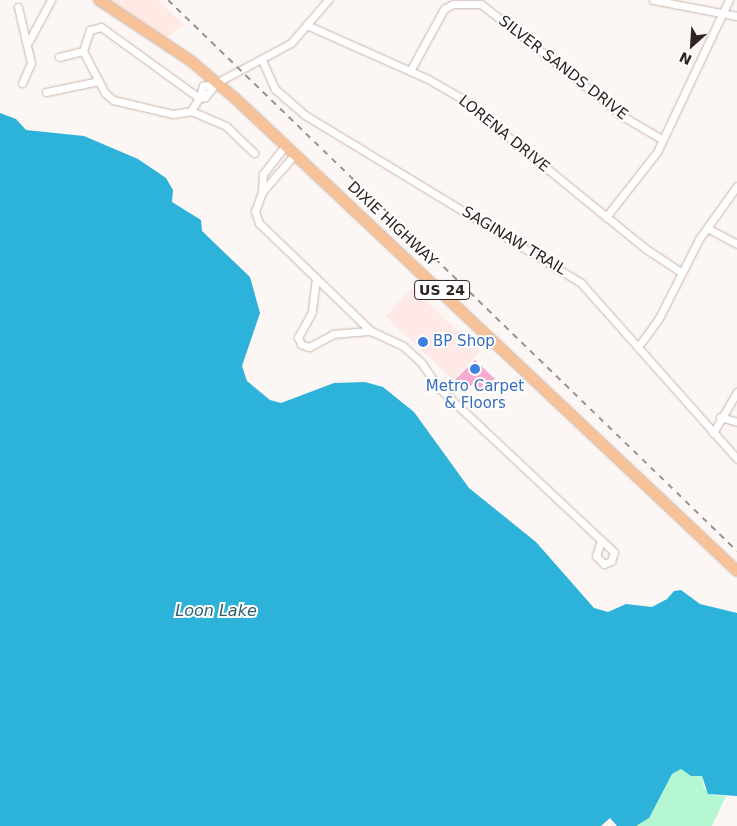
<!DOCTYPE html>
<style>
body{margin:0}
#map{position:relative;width:737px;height:826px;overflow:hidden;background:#fcf7f5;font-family:"DejaVu Sans",sans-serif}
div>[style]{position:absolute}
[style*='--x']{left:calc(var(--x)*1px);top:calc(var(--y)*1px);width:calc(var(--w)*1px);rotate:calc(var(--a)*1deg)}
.commercial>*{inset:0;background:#fee9e7;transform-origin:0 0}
.industrial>*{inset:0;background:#fee9e3}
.green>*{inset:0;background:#b5f7d1}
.water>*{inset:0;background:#2db2da}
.building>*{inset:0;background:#f6acd1}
.roads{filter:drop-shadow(0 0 1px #c9b5aa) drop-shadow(0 0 1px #c9b5aa)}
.street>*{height:7px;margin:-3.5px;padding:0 3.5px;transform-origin:3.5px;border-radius:3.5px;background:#fff}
.primary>*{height:10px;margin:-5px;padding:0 5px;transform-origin:5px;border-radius:5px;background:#f7c297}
.rail>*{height:2px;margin-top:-1px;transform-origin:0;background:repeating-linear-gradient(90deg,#99928f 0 6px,transparent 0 12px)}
.dots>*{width:14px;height:14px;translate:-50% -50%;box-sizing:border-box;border:2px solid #fff;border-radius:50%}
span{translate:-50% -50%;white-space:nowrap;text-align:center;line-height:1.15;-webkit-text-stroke:4px #fff;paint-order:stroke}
.shield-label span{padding:1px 4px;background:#fff;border:1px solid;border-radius:4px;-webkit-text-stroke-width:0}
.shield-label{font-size:14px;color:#2d2521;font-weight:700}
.street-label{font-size:15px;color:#2d2521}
.shop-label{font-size:15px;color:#366cbe}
.left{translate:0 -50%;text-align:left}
.water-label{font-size:16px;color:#2c5f70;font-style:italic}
.north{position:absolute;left:667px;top:20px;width:50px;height:50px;-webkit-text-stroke:4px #fff;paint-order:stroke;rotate:206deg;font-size:14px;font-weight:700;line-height:20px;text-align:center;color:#2d2521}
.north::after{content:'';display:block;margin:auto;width:18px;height:22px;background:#2d2521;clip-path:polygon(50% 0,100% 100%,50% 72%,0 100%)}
</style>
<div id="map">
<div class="commercial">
<div style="left:412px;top:288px;width:93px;height:39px;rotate:43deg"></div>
</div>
<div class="industrial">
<div style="clip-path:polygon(109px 0,158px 0,184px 25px,167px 37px)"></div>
</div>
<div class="green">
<div style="clip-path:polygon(681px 769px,691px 776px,702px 776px,704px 788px,712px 795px,726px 796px,712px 826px,636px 826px,648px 818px,672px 774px)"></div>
</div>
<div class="water">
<div style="clip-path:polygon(0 113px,16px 119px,26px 130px,84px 136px,138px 159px,166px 178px,173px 190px,172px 202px,201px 220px,202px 231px,250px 277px,260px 313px,242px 366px,247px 381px,270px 400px,281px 403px,334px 383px,365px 382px,383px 387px,414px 412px,469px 488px,536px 542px,594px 608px,608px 612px,626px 604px,652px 607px,667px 599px,674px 591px,681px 590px,700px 604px,737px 613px,737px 796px,708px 794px,702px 776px,691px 776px,681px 769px,672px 774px,649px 818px,636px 826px,617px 826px,610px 818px,601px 826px,0 826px)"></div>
</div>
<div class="building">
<div style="clip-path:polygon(475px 360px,495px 379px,483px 391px,474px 383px,466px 390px,455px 380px)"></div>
</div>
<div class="roads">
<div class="street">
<div style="--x:653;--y:0;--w:86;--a:10.8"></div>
<div style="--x:18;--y:7;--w:57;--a:76.9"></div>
<div style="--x:31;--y:63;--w:22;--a:114"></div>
<div style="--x:309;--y:26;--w:130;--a:24"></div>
<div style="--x:428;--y:79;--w:36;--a:30"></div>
<div style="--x:459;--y:97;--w:241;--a:39.1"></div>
<div style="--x:646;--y:249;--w:42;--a:33.3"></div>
<div style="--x:29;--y:41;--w:47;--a:-61.8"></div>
<div style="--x:83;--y:51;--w:47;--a:62.4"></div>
<div style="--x:105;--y:93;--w:11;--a:41"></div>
<div style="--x:113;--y:100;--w:62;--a:13.1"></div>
<div style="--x:173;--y:114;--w:18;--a:-9"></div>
<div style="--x:191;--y:111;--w:38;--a:23"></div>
<div style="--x:226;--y:126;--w:39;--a:44"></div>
<div style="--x:83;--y:51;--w:22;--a:-72"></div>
<div style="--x:90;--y:30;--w:11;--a:-15"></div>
<div style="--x:101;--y:27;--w:121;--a:35.9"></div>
<div style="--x:199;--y:98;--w:15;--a:122"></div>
<div style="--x:59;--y:57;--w:25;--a:-14"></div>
<div style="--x:262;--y:60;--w:32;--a:66"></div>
<div style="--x:275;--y:89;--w:40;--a:41"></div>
<div style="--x:305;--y:115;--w:323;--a:31.3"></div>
<div style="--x:581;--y:283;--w:235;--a:48.4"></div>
<div style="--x:410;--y:71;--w:71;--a:-61.3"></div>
<div style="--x:444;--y:9;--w:10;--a:-29"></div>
<div style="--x:453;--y:4;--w:28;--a:0"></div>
<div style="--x:481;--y:4;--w:182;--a:38.3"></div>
<div style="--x:624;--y:117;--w:45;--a:30.5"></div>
<div style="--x:216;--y:83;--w:18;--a:128"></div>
<div style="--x:205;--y:97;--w:6;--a:171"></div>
<div style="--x:199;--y:98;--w:13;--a:-72"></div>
<div style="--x:203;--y:86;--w:13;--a:-13"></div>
<div style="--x:216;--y:83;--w:85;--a:-28.1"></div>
<div style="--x:291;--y:43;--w:57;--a:-49.3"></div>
<div style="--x:46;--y:92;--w:54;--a:-11.7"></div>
<div style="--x:295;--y:154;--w:50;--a:131"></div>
<div style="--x:262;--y:192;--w:20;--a:110"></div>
<div style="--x:255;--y:211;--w:13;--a:72"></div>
<div style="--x:259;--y:223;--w:156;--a:44"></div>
<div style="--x:371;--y:331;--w:35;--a:25"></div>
<div style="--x:403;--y:346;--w:24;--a:42"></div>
<div style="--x:421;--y:362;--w:29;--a:56"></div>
<div style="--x:437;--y:386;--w:225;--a:43.2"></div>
<div style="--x:601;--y:540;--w:17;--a:107"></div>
<div style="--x:596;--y:556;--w:11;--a:45"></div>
<div style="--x:604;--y:564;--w:8;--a:-23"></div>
<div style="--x:611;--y:561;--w:9;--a:-72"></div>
<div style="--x:614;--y:552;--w:18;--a:-137"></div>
<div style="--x:262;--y:192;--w:18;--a:-87"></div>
<div style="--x:263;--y:174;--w:37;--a:-52"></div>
<div style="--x:606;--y:217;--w:83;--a:-51.9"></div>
<div style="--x:657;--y:152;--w:168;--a:-64.7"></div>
<div style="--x:707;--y:228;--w:34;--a:28"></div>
<div style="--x:316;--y:278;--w:34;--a:97"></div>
<div style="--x:312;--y:312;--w:29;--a:119"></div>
<div style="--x:298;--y:337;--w:8;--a:67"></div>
<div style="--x:301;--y:344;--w:9;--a:21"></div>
<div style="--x:309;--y:347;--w:27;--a:-28"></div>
<div style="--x:333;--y:334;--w:38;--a:-5"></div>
<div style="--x:638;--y:347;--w:36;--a:-54"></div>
<div style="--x:659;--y:318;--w:89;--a:-63.1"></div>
<div style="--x:699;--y:239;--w:65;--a:-54.4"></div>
<div style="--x:720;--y:417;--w:18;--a:16"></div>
<div style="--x:713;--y:433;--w:48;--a:-59.7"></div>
</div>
<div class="primary">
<div style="--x:99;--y:0;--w:110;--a:33.5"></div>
<div style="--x:191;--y:61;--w:60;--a:40.3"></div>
<div style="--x:237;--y:100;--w:687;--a:43.29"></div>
</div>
</div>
<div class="rail">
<div style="--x:168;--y:0;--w:792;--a:44.08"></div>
</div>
<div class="dots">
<div style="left:423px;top:342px;background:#3f7fe0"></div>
<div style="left:475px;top:369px;background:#3f7fe0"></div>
</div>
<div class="shield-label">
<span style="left:442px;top:290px">US 24</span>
</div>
<div class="street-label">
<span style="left:563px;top:68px;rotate:38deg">SILVER SANDS DRIVE</span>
<span style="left:504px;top:134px;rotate:39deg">LORENA DRIVE</span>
<span style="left:392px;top:224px;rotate:43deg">DIXIE HIGHWAY</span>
<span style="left:514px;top:241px;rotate:31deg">SAGINAW TRAIL</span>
</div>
<div class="shop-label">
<span class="left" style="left:433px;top:342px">BP Shop</span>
<span style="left:475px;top:395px">Metro Carpet<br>&amp; Floors</span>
</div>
<div class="water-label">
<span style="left:216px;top:611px">Loon Lake</span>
</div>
<div class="north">N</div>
</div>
